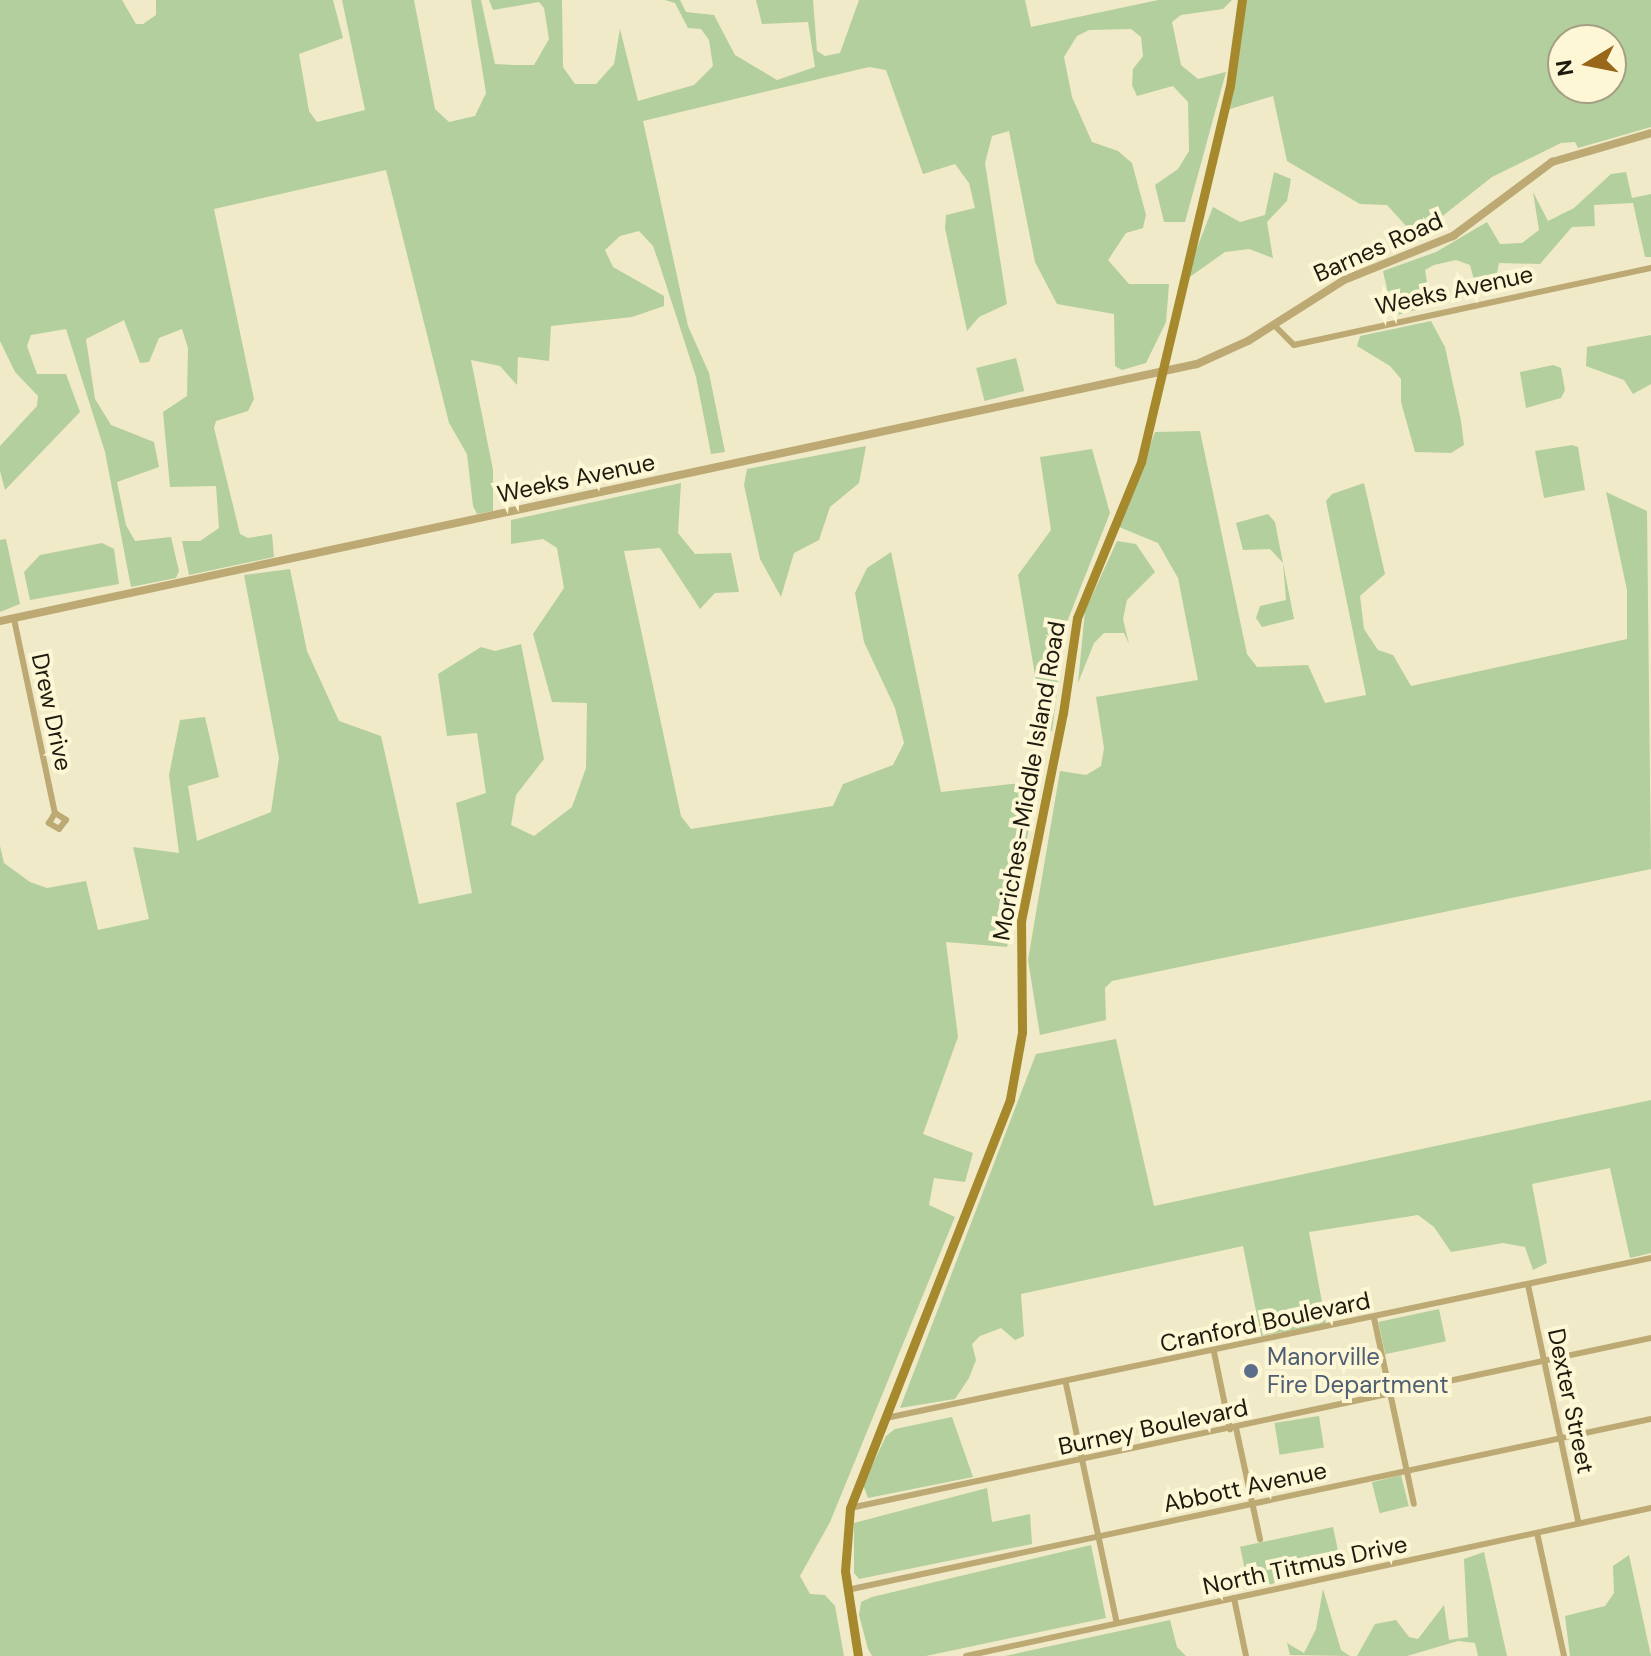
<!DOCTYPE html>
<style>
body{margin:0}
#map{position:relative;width:1651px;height:1656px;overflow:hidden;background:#f0eac8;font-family:"DM Sans",sans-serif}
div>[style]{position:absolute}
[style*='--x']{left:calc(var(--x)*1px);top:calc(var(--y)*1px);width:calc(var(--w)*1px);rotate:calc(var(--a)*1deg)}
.green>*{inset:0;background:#b4cf9e;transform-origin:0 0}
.minor>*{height:6px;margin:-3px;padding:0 3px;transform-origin:3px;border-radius:3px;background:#bda974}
.tertiary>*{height:8px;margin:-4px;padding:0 4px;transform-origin:4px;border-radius:4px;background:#bda974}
.secondary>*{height:9px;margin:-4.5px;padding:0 4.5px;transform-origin:4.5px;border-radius:4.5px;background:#a7892d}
.dots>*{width:22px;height:22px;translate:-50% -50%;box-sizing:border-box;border:4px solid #fef7d5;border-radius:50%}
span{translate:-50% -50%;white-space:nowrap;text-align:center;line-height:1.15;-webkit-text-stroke:8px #fef7d5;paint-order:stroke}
.street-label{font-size:24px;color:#1d1a0e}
.service-label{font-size:24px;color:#4e5e75}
.left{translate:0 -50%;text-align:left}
.north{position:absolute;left:1547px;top:24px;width:80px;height:80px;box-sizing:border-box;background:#fef7d5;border:2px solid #a49f85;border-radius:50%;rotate:260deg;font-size:22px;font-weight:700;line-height:32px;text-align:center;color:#1d1a0e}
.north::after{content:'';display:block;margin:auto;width:28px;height:36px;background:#98671a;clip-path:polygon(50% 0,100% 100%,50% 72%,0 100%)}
</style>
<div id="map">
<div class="green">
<div style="clip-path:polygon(0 0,122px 0,136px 24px,143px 24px,156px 15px,156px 0,333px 0,343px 38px,299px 54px,309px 111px,317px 122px,365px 110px,342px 0,414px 0,435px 109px,449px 122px,475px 116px,486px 93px,471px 0,481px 0,495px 64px,514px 65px,534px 65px,549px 39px,544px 8px,539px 2px,493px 10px,489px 0,562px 0,563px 67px,575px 84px,596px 84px,614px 64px,620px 29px,638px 101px,694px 85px,713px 66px,709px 40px,701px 29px,688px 28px,675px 3px,665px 0,680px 0,686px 12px,714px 15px,735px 55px,777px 80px,815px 67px,808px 22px,762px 24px,756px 0,813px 0,817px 51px,825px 56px,840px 53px,859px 0,1025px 0,1031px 27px,1158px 0,1232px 0,1223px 9px,1181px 15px,1172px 22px,1181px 65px,1198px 79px,1226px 72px,1185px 222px,1164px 222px,1155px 185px,1178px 169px,1189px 151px,1188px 102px,1173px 86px,1137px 96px,1132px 85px,1133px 69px,1143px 56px,1141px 37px,1131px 29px,1089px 30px,1077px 36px,1064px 57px,1072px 97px,1092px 142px,1118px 151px,1132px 163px,1146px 215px,1143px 228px,1126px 233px,1108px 260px,1129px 284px,1169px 284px,1166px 322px,1146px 363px,1122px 370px,1115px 366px,1114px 314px,1057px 304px,1035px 262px,1009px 131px,992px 136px,985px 163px,1007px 304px,979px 317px,967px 331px,945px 228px,946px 215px,975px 208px,969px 183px,955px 164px,923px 174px,886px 70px,869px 67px,643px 121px,688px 326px,709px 373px,725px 452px,711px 454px,696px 377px,660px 266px,653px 246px,639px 231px,620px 236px,605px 250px,613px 267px,664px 296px,664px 306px,632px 317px,551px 326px,549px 361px,518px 357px,517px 385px,500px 366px,471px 360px,493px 470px,493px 511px,477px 514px,473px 506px,467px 454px,449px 423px,386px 170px,214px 209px,254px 399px,248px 411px,216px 421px,214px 428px,240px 534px,248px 538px,272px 534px,274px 557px,189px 575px,182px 541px,200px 541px,219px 528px,216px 486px,170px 487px,163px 412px,187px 396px,188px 348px,182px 329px,159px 338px,149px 362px,140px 363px,124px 320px,86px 339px,95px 399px,111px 425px,154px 442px,159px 467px,117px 482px,126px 525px,135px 541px,171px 537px,179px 571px,176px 578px,131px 587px,105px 452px,66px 329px,31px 335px,27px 346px,37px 374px,66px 374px,80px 412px,5px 490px,0 471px,0 446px,37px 406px,38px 396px,15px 372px,0 341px)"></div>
<div style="clip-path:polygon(evenodd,1246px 0,1651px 0,1651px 127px,1578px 148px,1575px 142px,1561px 143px,1492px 177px,1416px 237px,1387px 205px,1360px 204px,1287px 161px,1273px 96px,1230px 109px,1246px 0,1563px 40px,1611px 40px,1611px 88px,1563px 88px,1563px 40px)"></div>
<div style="clip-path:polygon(1274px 172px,1291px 179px,1287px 201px,1267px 222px,1273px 258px,1249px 249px,1225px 252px,1184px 281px,1213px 207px,1240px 222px,1265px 215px)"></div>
<div style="clip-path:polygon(1626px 172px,1632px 198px,1651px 194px,1651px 257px,1645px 257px,1633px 203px,1594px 205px,1595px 226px,1572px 227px,1540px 264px,1499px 263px,1494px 289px,1478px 295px,1470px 265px,1456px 260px,1434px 265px,1425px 270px,1431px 306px,1393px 316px,1383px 271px,1436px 252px,1487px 222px,1500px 244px,1522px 243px,1539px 230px,1533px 192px,1548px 221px,1574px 208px,1611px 174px)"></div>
<div style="clip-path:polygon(1431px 321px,1445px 347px,1461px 421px,1464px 445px,1451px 453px,1415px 452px,1401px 402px,1401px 379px,1390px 366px,1357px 346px,1360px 336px)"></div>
<div style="clip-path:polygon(1651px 335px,1651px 384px,1633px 394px,1624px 380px,1586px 366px,1587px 347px)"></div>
<div style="left:1016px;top:358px;width:34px;height:41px;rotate:76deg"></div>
<div style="clip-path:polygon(1553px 365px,1561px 368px,1565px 390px,1561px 398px,1526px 408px,1520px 372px)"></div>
<div style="clip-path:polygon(1200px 431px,1247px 654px,1257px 667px,1308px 665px,1325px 703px,1366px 695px,1326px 501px,1332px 494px,1364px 483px,1385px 574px,1360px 596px,1364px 629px,1378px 650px,1393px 655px,1411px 686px,1627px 639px,1627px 590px,1606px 492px,1647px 511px,1651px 869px,1112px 981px,1105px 988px,1106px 1020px,1040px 1035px,1028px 960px,1060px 771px,1086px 775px,1101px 766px,1104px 748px,1096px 697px,1198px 680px,1178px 578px,1158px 543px,1119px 527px,1155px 432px)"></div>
<div style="clip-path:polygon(1572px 445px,1578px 447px,1585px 490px,1544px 498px,1535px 451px)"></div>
<div style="clip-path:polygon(866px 446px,859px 483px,830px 507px,819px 540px,794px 553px,781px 597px,760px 559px,744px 485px,747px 469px)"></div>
<div style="clip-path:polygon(1092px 449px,1110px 513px,1065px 627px,1052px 731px,1044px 728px,1018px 575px,1051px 530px,1040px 457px)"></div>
<div style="clip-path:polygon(681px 483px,678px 533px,695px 554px,731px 553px,739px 592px,715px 593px,700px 609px,660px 548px,624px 551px,681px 816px,691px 829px,833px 806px,843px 784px,893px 765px,904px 743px,895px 708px,864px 642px,855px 593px,867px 568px,891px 552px,941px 792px,1030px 782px,1035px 795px,1007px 947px,946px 942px,958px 1037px,923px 1134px,973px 1153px,965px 1182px,934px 1178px,929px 1205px,955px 1217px,830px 1522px,800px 1576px,810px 1594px,825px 1595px,835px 1606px,844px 1656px,0 1656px,0 846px,4px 863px,30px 882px,47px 888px,86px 881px,98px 930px,149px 919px,133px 847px,179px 853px,169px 775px,180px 720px,205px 717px,219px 777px,188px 786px,197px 841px,271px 812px,279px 758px,244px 575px,290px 569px,307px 651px,339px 721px,381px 736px,419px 904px,472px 893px,456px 803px,486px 793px,477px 733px,447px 736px,438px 674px,481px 647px,495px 651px,521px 644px,544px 759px,516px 795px,511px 825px,534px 836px,572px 807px,586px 768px,587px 703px,552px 702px,533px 634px,564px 588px,557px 548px,543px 539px,511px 544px,511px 520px)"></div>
<div style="clip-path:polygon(1268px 514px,1275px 522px,1294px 619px,1262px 627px,1256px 618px,1260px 606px,1286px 600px,1283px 563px,1270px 549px,1243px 550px,1236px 523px)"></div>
<div style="clip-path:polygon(6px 539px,20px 604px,0 612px,0 540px)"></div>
<div style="clip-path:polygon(1117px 541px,1136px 544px,1155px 572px,1127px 600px,1123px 619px,1129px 644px,1124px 633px,1104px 633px,1094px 643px,1078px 683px,1085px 611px)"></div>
<div style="clip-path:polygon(102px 543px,114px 549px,119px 584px,30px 600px,24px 572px,40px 555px)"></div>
<div style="clip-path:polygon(1116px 1039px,1154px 1206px,1651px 1100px,1651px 1253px,1630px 1258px,1610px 1168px,1532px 1184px,1547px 1263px,1533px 1270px,1525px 1247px,1503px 1243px,1451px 1252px,1434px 1227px,1418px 1215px,1309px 1232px,1326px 1324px,1261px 1336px,1243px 1246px,1021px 1294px,1024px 1336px,1015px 1340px,1001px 1328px,980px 1336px,972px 1344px,976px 1360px,969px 1378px,955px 1399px,900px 1408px,1036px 1054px)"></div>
<div style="left:1439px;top:1309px;width:33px;height:62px;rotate:78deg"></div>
<div style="left:1319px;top:1416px;width:32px;height:45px;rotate:81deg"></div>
<div style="clip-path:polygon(952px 1417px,973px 1477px,868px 1498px,863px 1485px,886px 1436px,895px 1429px)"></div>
<div style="left:1401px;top:1475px;width:32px;height:30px;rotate:76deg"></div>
<div style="clip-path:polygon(987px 1488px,992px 1522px,1030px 1514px,1032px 1544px,859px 1579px,854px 1573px,854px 1523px)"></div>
<div style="left:1333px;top:1527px;width:43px;height:95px;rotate:78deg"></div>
<div style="clip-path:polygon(1091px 1545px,1106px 1618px,926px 1656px,872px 1656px,868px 1649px,859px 1615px,861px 1602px,872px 1597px)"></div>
<div style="clip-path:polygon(1484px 1552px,1507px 1656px,1478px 1656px,1475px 1643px,1458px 1641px,1407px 1656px,1357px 1656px,1375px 1624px,1396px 1620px,1409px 1637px,1418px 1639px,1444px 1605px,1449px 1640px,1468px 1637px,1464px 1559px)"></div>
<div style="clip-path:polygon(1629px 1555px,1651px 1656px,1570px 1656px,1565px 1616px,1605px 1606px,1614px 1593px,1613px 1566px)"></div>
<div style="clip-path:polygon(1323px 1589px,1341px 1650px,1350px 1656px,1290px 1655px,1287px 1643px,1304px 1653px,1316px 1629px)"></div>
<div style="clip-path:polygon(1170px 1620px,1177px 1647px,1186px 1656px,1005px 1656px)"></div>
</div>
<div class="minor">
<div style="--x:1274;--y:325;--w:28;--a:45"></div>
<div style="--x:1294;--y:345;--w:365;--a:-12.2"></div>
<div style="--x:14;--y:619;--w:198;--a:78.1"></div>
<div style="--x:55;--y:813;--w:13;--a:32"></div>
<div style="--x:66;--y:820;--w:11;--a:128"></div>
<div style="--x:59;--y:829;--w:12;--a:-149"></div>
<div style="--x:49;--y:823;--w:12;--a:-59"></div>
<div style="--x:1528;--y:1285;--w:244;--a:78"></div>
<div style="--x:1374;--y:1318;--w:190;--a:77.9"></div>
<div style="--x:1214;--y:1352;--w:79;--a:78.3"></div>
<div style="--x:1066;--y:1384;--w:244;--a:78"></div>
<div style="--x:886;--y:1418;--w:782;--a:-11.81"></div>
<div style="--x:1236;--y:1428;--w:114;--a:77.8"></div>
<div style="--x:850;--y:1508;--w:819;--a:-11.98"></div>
<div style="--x:1537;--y:1533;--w:126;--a:77.6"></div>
<div style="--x:847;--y:1590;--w:822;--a:-12.01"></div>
<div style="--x:1234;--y:1598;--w:59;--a:78.3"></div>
<div style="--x:966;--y:1656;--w:701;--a:-12.19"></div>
</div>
<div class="tertiary">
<div style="--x:0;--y:621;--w:1224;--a:-12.12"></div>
<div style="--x:1197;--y:364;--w:56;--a:-24.3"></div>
<div style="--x:1248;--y:341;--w:114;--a:-32.4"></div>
<div style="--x:1344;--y:280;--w:118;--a:-22"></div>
<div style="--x:1453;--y:236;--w:124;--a:-36.8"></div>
<div style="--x:1552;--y:162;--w:103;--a:-16.3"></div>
</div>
<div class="secondary">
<div style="--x:858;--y:1656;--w:86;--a:-98.7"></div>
<div style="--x:845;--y:1571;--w:63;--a:-85.5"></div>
<div style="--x:850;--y:1508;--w:439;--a:-68.6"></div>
<div style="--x:1010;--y:1099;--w:68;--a:-79.8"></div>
<div style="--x:1022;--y:1032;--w:111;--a:-90.5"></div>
<div style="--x:1021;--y:921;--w:212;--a:-78.6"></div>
<div style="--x:1063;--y:713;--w:96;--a:-81.6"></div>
<div style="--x:1077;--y:618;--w:169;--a:-67.7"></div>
<div style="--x:1141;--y:462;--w:386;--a:-76.7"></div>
<div style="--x:1230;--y:86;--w:87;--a:-82.1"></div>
</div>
<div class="dots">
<div style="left:1251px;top:1371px;background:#5c6f8a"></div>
</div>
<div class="street-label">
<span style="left:1378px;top:247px;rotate:-24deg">Barnes Road</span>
<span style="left:1454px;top:290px;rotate:-12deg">Weeks Avenue</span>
<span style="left:576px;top:478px;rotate:-12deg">Weeks Avenue</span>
<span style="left:52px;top:712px;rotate:78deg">Drew Drive</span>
<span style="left:1029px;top:781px;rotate:-80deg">Moriches-Middle Island Road</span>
<span style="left:1265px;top:1322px;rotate:-12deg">Cranford Boulevard</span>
<span style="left:1571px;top:1401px;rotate:78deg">Dexter Street</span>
<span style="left:1153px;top:1427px;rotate:-12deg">Burney Boulevard</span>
<span style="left:1245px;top:1487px;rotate:-12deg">Abbott Avenue</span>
<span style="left:1305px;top:1565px;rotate:-12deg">North Titmus Drive</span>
</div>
<div class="service-label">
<span class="left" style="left:1267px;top:1371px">Manorville<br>Fire Department</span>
</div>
<div class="north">N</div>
</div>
